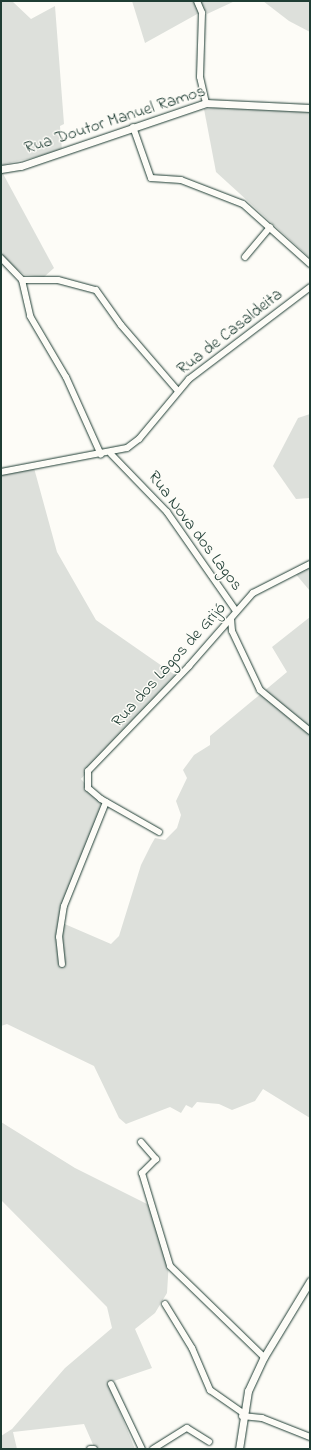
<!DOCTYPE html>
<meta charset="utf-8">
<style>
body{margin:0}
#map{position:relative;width:311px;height:1450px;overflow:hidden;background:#fdfcf7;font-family:"Indie Flower",sans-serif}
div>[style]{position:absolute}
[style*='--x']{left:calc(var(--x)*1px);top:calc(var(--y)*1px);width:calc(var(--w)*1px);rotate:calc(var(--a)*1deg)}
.green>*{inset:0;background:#dde0db}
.roads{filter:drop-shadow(0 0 1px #1f3d34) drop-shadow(0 0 1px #1f3d34)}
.minor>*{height:6px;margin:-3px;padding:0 3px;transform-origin:3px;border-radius:3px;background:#fdfcf7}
.major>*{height:7px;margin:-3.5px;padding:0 3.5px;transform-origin:3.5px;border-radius:3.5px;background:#fdfcf7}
span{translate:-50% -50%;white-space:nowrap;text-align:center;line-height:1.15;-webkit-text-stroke:3px #fdfcf7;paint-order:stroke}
.street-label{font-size:17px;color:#1f3d34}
.frame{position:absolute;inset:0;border:2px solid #1f3d34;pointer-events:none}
</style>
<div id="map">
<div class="green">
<div style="clip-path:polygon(1px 1px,12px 1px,31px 19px,55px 6px,64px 124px,60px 126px,62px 151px,1px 165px)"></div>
<div style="clip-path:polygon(132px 1px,235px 1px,207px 14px,206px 11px,199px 13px,145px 43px)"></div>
<div style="clip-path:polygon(263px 1px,310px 1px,310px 32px,289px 21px)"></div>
<div style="clip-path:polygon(223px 106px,310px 110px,310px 258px,216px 172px,204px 109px)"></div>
<div style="clip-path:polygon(1px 170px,54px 268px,44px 277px,25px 275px,1px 258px)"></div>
<div style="clip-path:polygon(310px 414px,310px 498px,296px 499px,273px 466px,298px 418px)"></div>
<div style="clip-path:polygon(34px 468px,57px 552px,96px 620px,175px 675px,81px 779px,102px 803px,103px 812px,76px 867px,60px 922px,111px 944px,119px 936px,141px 865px,151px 845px,155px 838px,165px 840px,177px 828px,181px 815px,176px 801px,187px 778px,183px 770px,194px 755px,210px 745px,210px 736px,287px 672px,272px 647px,310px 617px,310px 1118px,263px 1089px,255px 1101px,232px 1110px,219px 1104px,197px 1102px,192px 1108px,186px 1105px,181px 1113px,170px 1107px,126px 1124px,119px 1118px,94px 1066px,7px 1024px,1px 1026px,1px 472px)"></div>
<div style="clip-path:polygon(310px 565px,310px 591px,294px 572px)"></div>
<div style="clip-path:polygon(1px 1122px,75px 1168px,151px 1206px,169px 1261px,167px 1293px,155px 1313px,135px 1329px,152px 1368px,108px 1383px,135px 1449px,95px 1449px,84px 1424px,13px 1432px,17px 1449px,1px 1449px,1px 1436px,12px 1429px,65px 1368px,112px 1328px,107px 1307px,1px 1200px)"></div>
</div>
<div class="roads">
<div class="minor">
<div style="--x:197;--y:1;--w:13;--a:67"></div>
<div style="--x:202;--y:13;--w:64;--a:91.8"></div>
<div style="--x:200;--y:77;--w:27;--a:77"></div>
<div style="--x:133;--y:127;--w:54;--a:70.6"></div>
<div style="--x:151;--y:178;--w:30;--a:4"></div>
<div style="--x:181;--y:180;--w:66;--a:21.2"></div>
<div style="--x:243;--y:204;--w:90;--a:41.8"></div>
<div style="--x:245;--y:257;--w:39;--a:-50"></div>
<div style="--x:1;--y:258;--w:30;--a:46"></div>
<div style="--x:22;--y:280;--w:37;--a:77"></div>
<div style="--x:30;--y:316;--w:71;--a:59.5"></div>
<div style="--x:66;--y:377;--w:85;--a:65.8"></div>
<div style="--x:22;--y:280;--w:36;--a:0"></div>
<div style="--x:58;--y:280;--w:39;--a:15"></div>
<div style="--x:96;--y:290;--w:43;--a:54.5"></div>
<div style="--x:121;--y:325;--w:87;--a:49.2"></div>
<div style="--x:111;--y:454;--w:81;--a:46"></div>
<div style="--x:167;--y:512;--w:121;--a:55.1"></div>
<div style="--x:1;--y:472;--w:128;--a:-10.8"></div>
<div style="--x:127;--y:448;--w:15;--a:-37"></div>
<div style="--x:139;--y:439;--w:78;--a:-50.2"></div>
<div style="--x:189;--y:379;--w:152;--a:-37.2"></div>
<div style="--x:231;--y:619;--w:12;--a:85"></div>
<div style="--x:232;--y:631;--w:65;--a:64.6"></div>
<div style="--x:260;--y:690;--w:65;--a:39.4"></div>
<div style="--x:159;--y:832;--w:67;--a:-150.4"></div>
<div style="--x:101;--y:799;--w:17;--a:-140"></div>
<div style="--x:88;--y:788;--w:17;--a:-90"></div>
<div style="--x:88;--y:771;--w:146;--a:-46.1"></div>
<div style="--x:189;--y:666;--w:97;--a:-48.8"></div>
<div style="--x:253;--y:593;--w:64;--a:-27"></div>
<div style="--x:62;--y:964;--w:27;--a:-96"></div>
<div style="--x:59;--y:937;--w:31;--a:-81"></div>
<div style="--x:64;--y:906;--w:112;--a:-68"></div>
<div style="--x:141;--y:1142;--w:23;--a:49"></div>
<div style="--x:156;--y:1159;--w:20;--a:135"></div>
<div style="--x:142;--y:1173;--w:97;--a:73.2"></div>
<div style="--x:170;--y:1266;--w:131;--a:44.1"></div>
<div style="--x:165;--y:1304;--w:52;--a:58.5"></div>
<div style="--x:192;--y:1348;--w:46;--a:66.8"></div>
<div style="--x:210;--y:1390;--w:40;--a:34.9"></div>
<div style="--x:111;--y:1384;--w:72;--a:64.5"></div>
<div style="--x:242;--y:1416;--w:20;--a:6"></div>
<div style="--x:262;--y:1418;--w:52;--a:21.6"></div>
<div style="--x:90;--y:1449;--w:4;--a:0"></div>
<div style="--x:153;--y:1449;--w:40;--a:-32"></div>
<div style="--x:187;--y:1428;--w:26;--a:32"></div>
</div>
<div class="major">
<div style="--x:1;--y:169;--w:20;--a:-9"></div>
<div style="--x:21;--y:166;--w:195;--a:-18.8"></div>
<div style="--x:206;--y:103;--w:104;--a:2.8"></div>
<div style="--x:239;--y:1449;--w:59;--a:-81.2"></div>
<div style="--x:248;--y:1391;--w:38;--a:-65"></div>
<div style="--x:264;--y:1357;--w:89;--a:-58.8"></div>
</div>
</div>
<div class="street-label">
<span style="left:115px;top:120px;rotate:-18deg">Rua Doutor Manuel Ramos</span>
<span style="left:230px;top:332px;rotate:-38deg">Rua de Casaldeita</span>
<span style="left:195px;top:531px;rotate:53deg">Rua Nova dos Lagos</span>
<span style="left:169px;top:665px;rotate:-48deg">Rua dos Lagos de Grijó</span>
</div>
<div class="frame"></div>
</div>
